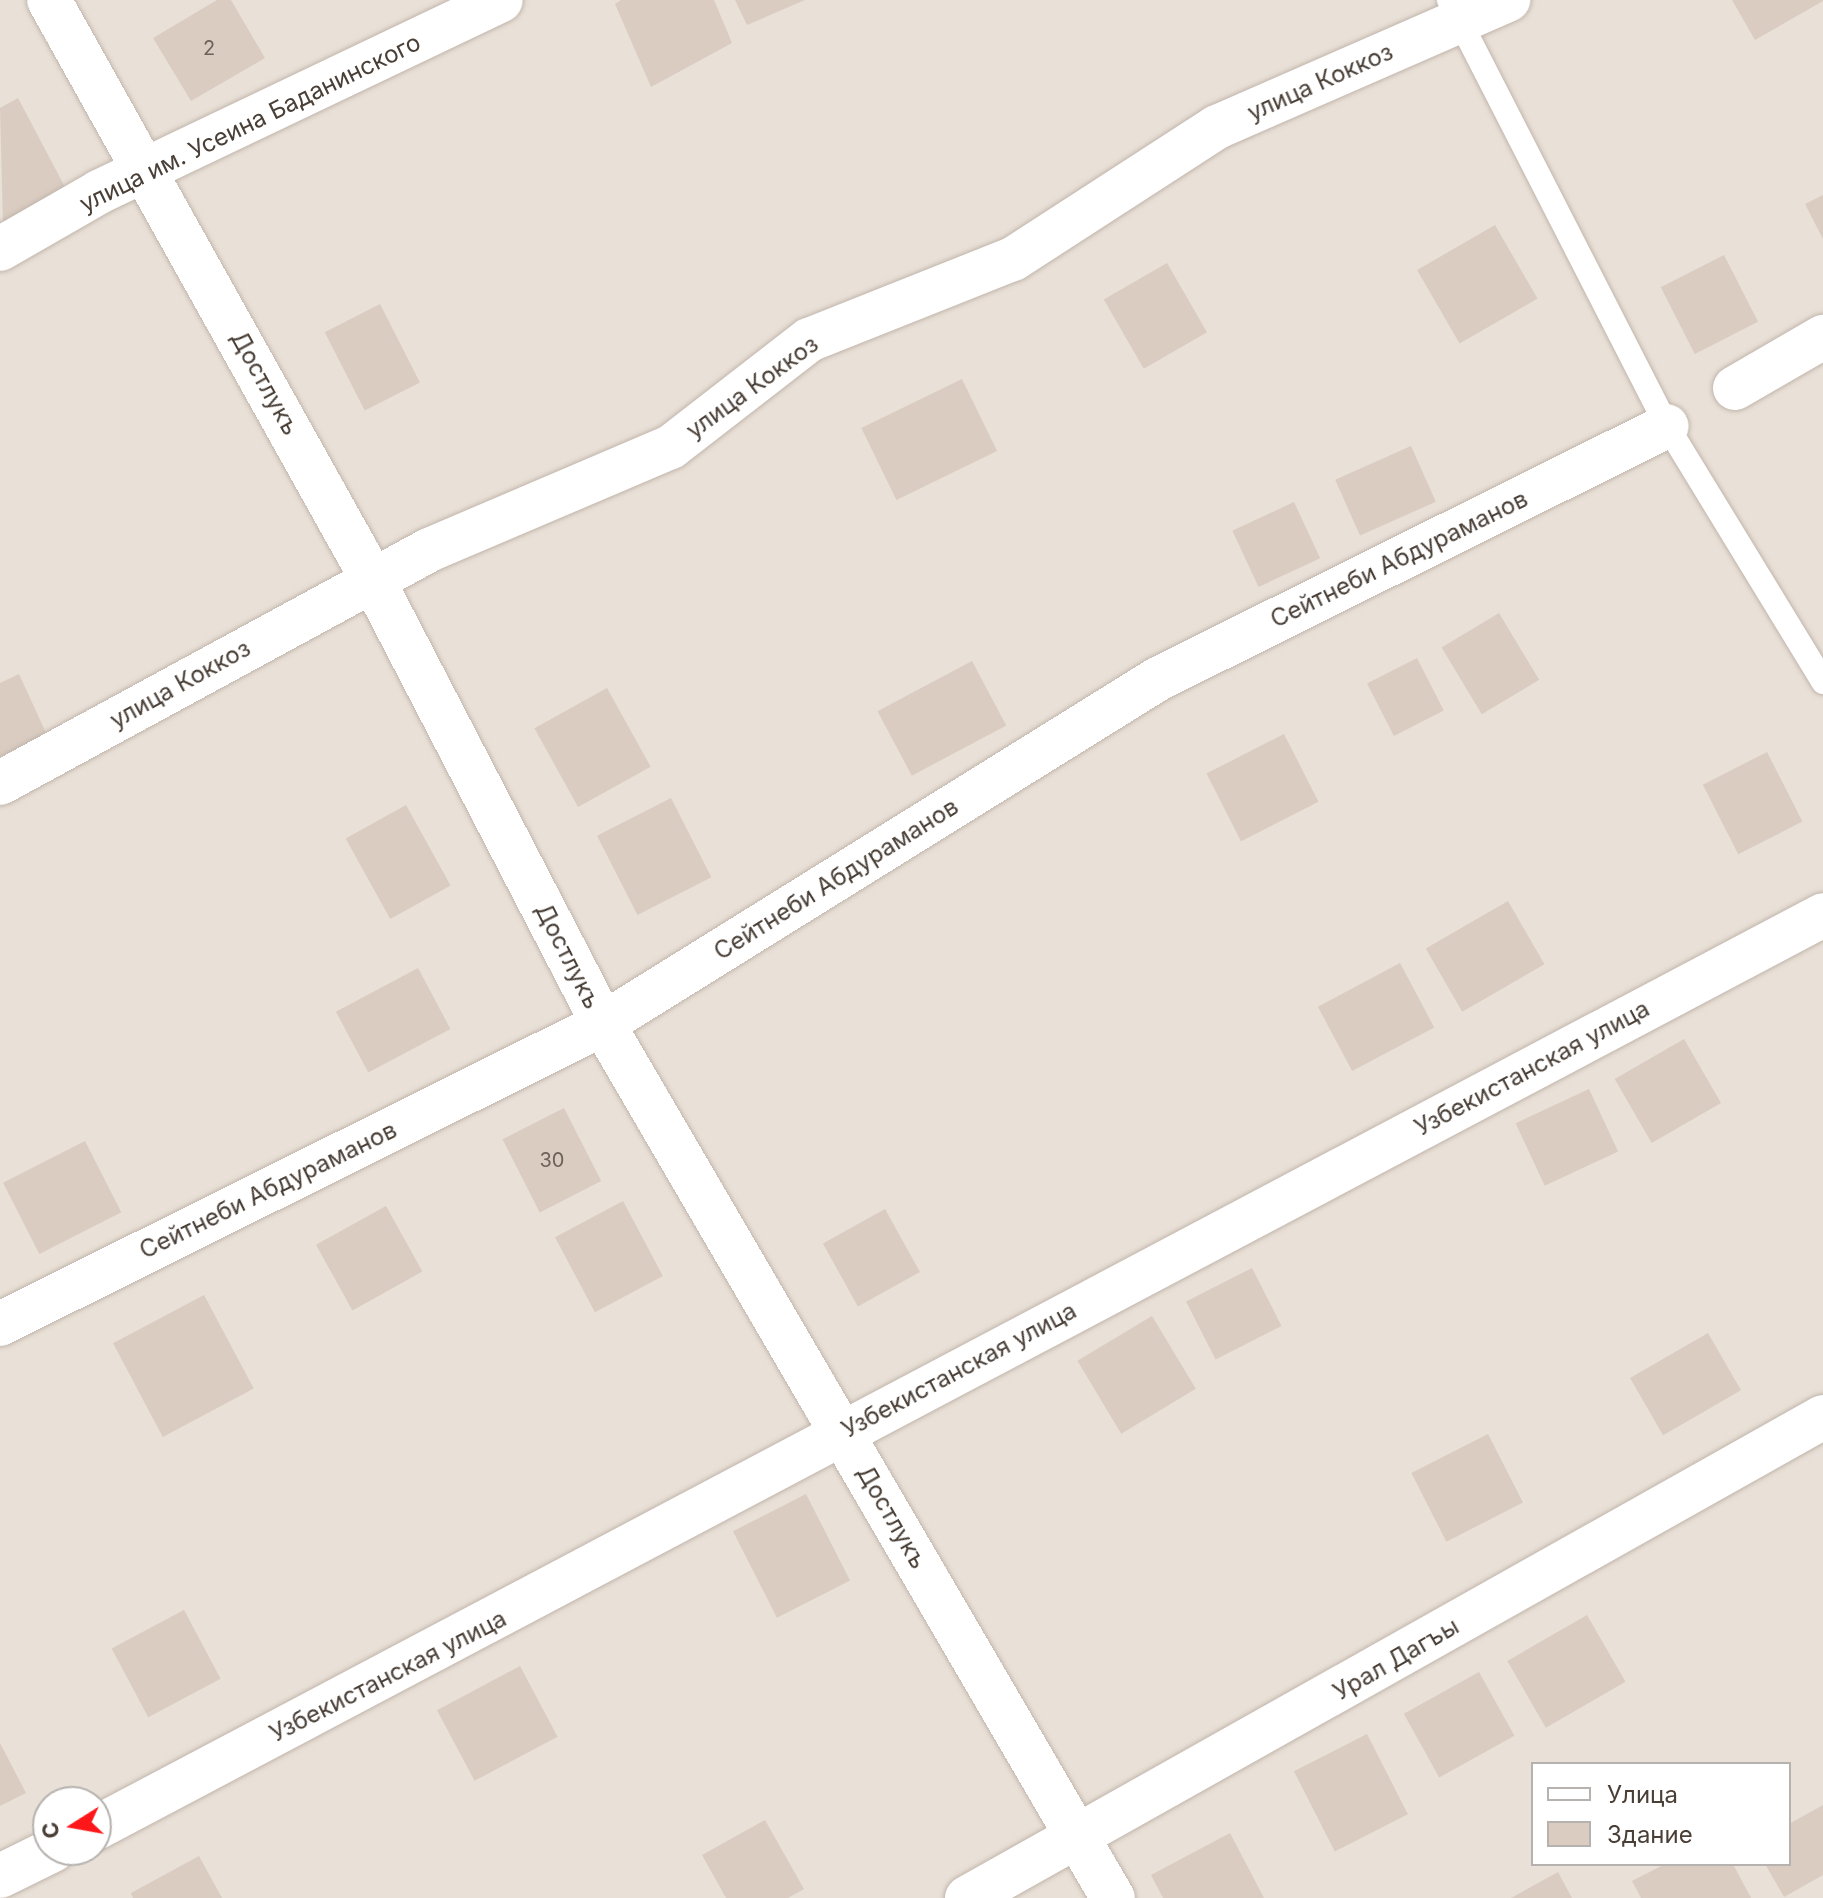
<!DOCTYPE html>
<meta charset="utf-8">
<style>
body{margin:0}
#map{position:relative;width:1823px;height:1898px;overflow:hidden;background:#f5efe9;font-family:Inter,sans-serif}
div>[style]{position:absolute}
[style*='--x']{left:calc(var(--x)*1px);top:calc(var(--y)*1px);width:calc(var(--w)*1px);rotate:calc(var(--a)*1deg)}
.residential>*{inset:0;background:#e9e0d7}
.building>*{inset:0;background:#daccc1;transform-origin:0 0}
.roads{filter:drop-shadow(0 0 2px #c1b5ab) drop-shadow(0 0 2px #c1b5ab)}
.service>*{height:24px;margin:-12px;padding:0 12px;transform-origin:12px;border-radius:12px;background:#fff}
.minor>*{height:44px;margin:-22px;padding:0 22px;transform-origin:22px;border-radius:22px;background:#fff}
span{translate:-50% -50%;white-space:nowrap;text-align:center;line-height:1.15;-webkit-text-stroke:6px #fff;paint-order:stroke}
.number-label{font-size:20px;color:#6d625a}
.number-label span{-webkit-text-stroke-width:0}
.street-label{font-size:24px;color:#493f37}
.legend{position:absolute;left:1531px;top:1762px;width:260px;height:104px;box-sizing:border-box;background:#fff;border:2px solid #b6b2af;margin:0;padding:10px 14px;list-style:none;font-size:24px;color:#493f37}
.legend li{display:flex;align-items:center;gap:16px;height:40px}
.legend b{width:40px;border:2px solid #b6b2af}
.north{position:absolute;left:32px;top:1786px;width:80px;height:80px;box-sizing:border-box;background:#fff;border:2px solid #b6b2af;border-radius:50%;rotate:259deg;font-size:22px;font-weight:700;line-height:32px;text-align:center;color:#493f37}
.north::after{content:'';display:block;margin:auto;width:28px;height:36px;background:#fe171a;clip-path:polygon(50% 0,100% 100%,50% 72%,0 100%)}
</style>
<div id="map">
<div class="residential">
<div style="clip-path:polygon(evenodd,0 0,1823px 0,1823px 1898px,0 1898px,0 0,1533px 1764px,1789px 1764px,1789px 1864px,1533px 1864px,1533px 1764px,0 0,48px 1802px,96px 1802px,96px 1850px,48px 1850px,48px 1802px)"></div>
</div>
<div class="building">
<div style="clip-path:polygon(217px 0,231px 0,265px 58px,191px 101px,153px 38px)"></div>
<div style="clip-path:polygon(621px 0,714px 0,732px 43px,651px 87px,615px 4px)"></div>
<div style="clip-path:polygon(735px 0,805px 0,747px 25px)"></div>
<div style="clip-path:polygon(1732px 0,1823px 0,1823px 1px,1755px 40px)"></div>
<div style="clip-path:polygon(18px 98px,66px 189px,3px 223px,0 108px)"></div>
<div style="clip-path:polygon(1823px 195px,1823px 239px,1805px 204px)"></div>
<div style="left:1495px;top:225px;width:85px;height:90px;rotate:60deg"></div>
<div style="left:1724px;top:255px;width:75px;height:71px;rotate:63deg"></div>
<div style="left:1167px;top:263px;width:80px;height:73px;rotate:60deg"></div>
<div style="left:380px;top:304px;width:88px;height:62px;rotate:63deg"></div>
<div style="left:962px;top:379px;width:80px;height:112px;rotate:64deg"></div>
<div style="left:1411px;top:446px;width:61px;height:83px;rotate:66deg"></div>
<div style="left:1294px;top:502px;width:62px;height:68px;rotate:65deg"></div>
<div style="left:1499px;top:613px;width:78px;height:67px;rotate:59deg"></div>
<div style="left:1417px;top:658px;width:59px;height:56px;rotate:63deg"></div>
<div style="left:972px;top:661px;width:73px;height:107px;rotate:62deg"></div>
<div style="clip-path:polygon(19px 674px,47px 735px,0 757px,0 683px)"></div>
<div style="left:607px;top:688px;width:90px;height:83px;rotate:61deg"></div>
<div style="left:1284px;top:734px;width:76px;height:87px;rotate:63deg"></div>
<div style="left:1767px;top:752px;width:78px;height:72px;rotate:63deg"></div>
<div style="left:671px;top:798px;width:89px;height:83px;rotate:63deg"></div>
<div style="left:406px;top:805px;width:92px;height:69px;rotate:61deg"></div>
<div style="left:1508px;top:901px;width:73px;height:95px;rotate:60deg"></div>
<div style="left:1400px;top:963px;width:73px;height:93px;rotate:62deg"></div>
<div style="left:418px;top:968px;width:69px;height:93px;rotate:62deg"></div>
<div style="left:1684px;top:1039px;width:74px;height:80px;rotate:60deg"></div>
<div style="left:1589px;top:1089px;width:69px;height:81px;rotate:65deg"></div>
<div style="left:564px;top:1108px;width:82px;height:69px;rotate:63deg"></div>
<div style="left:85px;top:1141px;width:80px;height:92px;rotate:63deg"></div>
<div style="left:623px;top:1201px;width:85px;height:77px;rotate:62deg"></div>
<div style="left:386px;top:1206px;width:75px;height:80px;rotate:61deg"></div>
<div style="left:885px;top:1209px;width:72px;height:71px;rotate:61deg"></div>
<div style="left:1252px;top:1268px;width:65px;height:74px;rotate:63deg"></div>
<div style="left:204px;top:1295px;width:106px;height:103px;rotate:62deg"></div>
<div style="left:1152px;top:1316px;width:85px;height:87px;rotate:59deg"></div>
<div style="left:1708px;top:1333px;width:66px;height:90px;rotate:60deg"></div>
<div style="left:1488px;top:1434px;width:77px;height:86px;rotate:63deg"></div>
<div style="left:806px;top:1494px;width:97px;height:82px;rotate:63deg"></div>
<div style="left:184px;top:1610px;width:78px;height:82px;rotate:62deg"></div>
<div style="left:1587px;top:1615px;width:77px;height:92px;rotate:60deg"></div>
<div style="left:520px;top:1666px;width:80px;height:94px;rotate:62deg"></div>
<div style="left:1479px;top:1672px;width:73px;height:86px;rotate:61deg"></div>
<div style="left:1367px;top:1734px;width:90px;height:82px;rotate:63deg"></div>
<div style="clip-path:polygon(0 1743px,26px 1793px,0 1806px)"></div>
<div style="clip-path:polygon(1823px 1805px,1823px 1875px,1784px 1897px,1765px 1864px,1789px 1864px,1789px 1824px)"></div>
<div style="clip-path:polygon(765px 1820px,804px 1889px,788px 1898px,726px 1898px,702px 1855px)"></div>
<div style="clip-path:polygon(1230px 1833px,1264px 1898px,1163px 1898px,1151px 1875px)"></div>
<div style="clip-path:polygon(199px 1856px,222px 1898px,133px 1898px,131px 1893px)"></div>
<div style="clip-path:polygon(1665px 1864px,1733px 1864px,1751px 1898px,1641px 1898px,1632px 1881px)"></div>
<div style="clip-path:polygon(1558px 1872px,1572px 1898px,1511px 1898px)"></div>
</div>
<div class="roads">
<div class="service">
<div style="--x:1449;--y:0;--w:479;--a:62.9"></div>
<div style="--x:1667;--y:426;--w:300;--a:58.6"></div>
</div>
<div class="minor">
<div style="--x:49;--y:0;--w:669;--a:60.83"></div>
<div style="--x:375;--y:584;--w:496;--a:62.6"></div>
<div style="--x:603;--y:1024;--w:1012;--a:59.74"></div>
<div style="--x:0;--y:249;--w:114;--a:-29.9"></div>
<div style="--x:99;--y:192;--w:445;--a:-25.5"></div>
<div style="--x:1735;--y:388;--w:102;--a:-30.1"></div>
<div style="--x:0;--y:783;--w:488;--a:-28.5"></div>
<div style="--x:429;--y:550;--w:263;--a:-23.1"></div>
<div style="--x:671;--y:447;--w:175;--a:-37.8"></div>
<div style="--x:809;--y:340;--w:219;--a:-21.7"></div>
<div style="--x:1013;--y:259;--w:243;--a:-32.9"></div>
<div style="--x:1217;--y:127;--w:318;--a:-23.6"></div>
<div style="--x:0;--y:1324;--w:674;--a:-26.45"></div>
<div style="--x:603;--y:1024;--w:653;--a:-31.87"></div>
<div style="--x:1158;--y:679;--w:568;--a:-26.43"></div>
<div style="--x:96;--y:1828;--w:1953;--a:-27.86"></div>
<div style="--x:0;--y:1876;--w:59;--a:-26.1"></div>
<div style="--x:967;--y:1898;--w:982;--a:-29.33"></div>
</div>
</div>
<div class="number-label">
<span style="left:209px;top:48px">2</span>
<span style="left:552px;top:1160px">30</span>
</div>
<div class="street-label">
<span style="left:1320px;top:82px;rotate:-24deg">улица Коккоз</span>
<span style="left:250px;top:123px;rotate:-26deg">улица им. Усеина Баданинского</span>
<span style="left:265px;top:383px;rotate:61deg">Достлукъ</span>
<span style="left:752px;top:387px;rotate:-36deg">улица Коккоз</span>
<span style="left:1399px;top:559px;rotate:-26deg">Сейтнеби Абдураманов</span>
<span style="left:180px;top:684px;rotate:-29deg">улица Коккоз</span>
<span style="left:836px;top:879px;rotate:-32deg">Сейтнеби Абдураманов</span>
<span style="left:568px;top:956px;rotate:63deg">Достлукъ</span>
<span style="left:1532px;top:1068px;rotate:-28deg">Узбекистанская улица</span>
<span style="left:268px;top:1190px;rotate:-26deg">Сейтнеби Абдураманов</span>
<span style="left:959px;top:1370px;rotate:-28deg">Узбекистанская улица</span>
<span style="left:892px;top:1517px;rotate:60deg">Достлукъ</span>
<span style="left:1396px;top:1659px;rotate:-30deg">Урал Дагъы</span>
<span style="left:388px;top:1676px;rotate:-27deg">Узбекистанская улица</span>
</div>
<ul class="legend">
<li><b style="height:10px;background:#fff"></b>Улица</li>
<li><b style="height:22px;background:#daccc1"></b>Здание</li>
</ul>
<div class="north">С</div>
</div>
